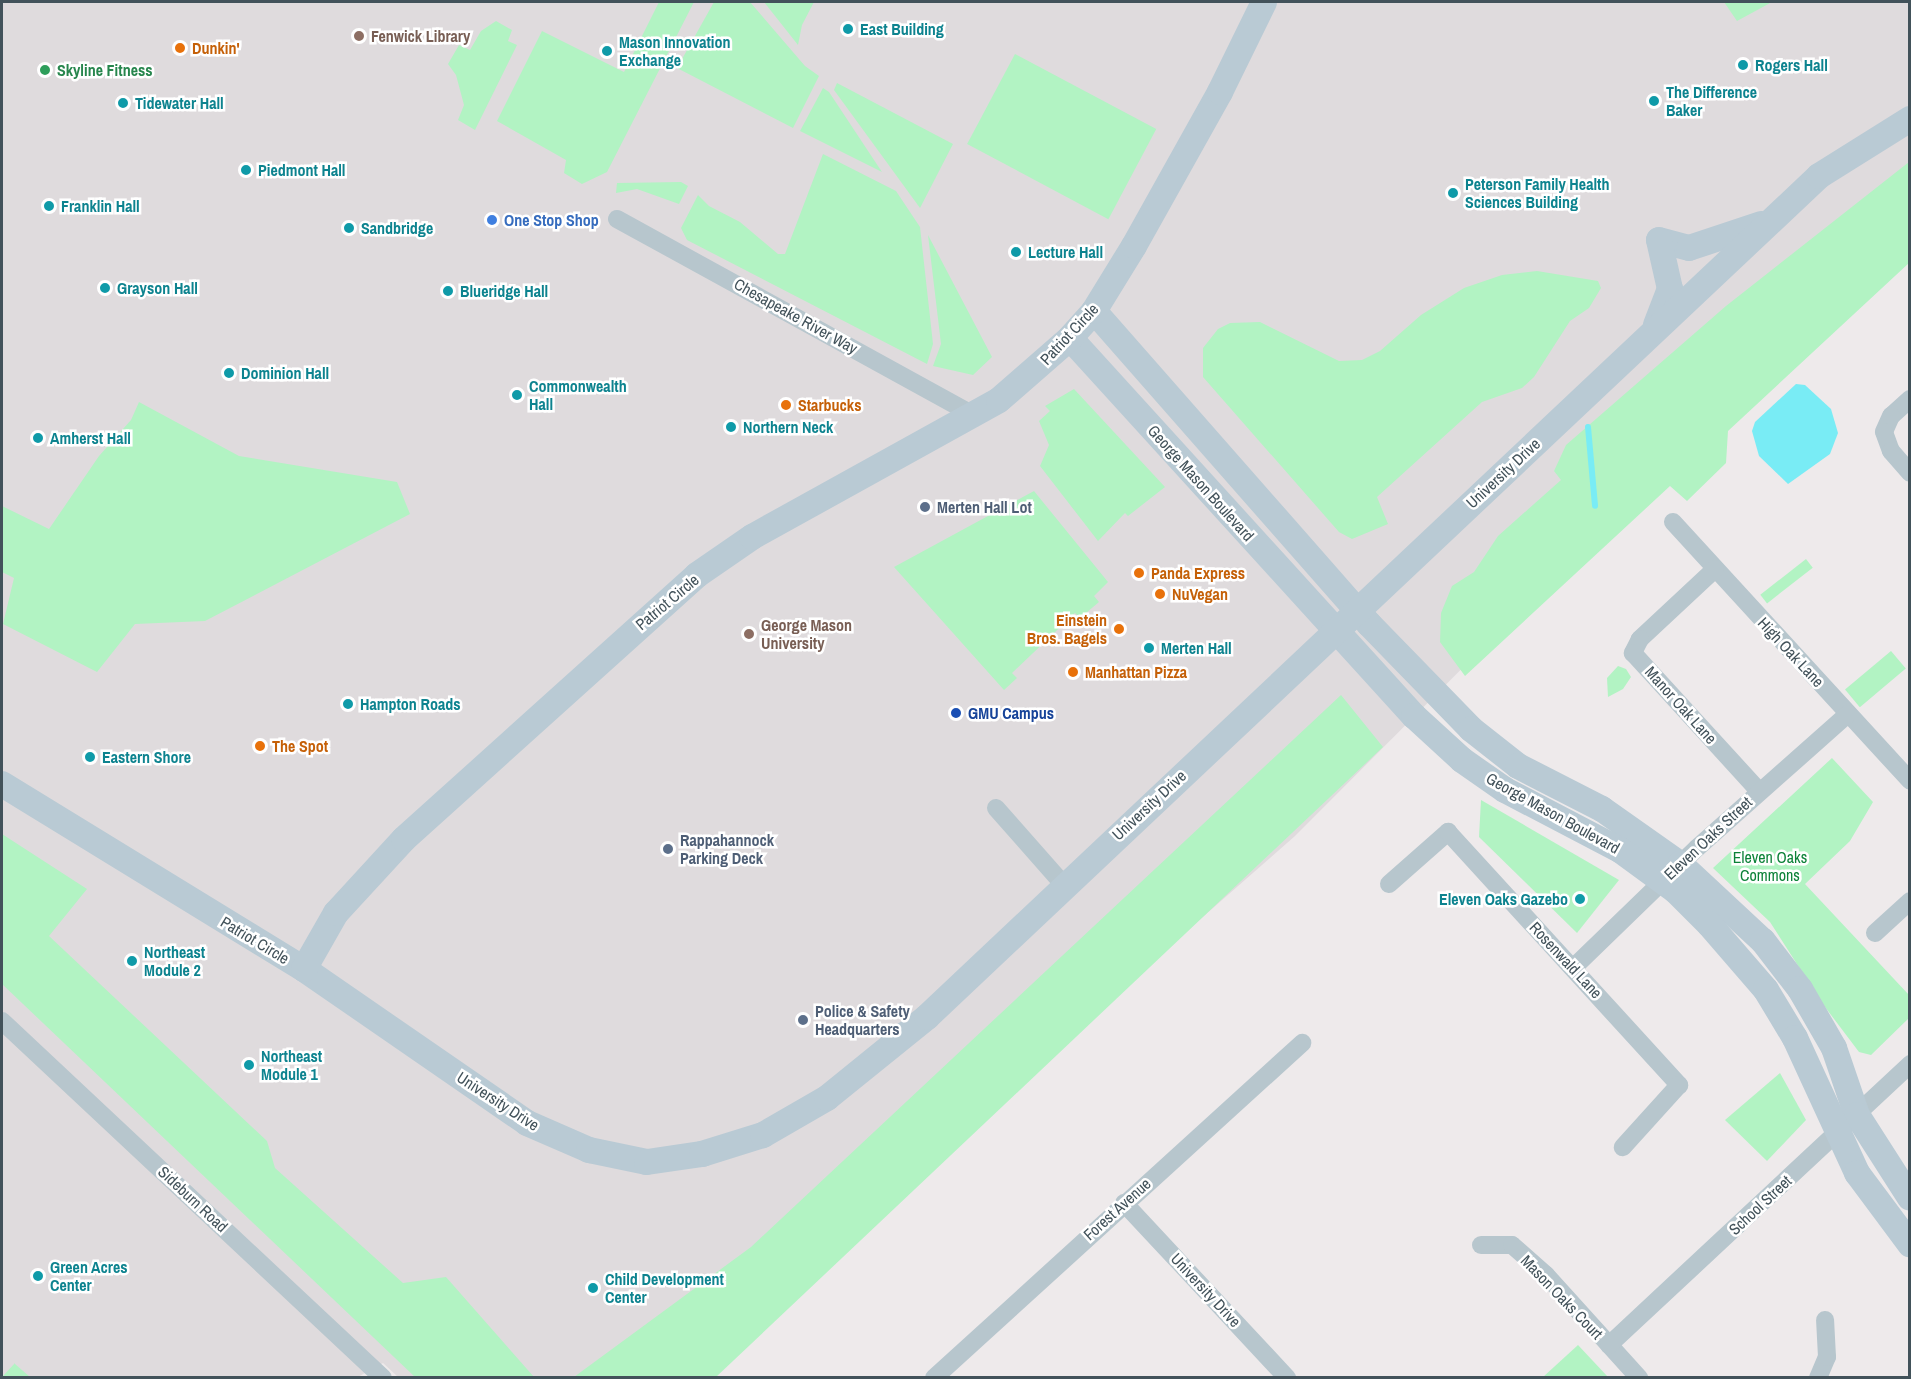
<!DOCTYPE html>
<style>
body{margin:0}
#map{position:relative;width:1911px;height:1379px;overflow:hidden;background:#eeeaeb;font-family:"Archivo Narrow",sans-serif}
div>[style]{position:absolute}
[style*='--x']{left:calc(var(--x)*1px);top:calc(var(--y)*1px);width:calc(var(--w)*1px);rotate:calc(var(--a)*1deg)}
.education>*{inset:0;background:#dfdbdd}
.green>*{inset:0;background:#b2f3c3;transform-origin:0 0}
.water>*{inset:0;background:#79ecf5}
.stream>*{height:6px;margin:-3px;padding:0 3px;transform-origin:3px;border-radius:3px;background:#79ecf5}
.street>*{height:18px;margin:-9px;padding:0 9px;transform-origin:9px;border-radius:9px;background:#b7c6cd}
.secondary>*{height:26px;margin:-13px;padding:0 13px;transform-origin:13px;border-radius:13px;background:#b9cad4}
.dots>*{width:16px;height:16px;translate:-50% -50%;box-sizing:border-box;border:3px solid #fff;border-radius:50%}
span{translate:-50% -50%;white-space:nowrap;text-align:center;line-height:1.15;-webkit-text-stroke:5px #fff;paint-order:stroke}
.culture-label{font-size:16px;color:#0d838f;font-weight:700}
.left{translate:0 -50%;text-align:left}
.right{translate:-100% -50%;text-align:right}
.education-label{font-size:16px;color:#785e54;font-weight:700}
.food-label{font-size:16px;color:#c56008;font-weight:700}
.leisure-label{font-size:16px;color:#27864d;font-weight:700}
.shop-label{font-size:16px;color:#366cbe;font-weight:700}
.street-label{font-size:16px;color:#42525a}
.service-label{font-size:16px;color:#4e5e75;font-weight:700}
.transit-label{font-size:16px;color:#164399;font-weight:700}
.park-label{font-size:16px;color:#0c8238}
.frame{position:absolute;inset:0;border:3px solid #42525a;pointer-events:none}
</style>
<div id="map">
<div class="education">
<div style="clip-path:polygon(2px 2px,1909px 2px,1909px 220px,1295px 836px,678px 1377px,398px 1377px,383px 1363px,356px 1378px,2px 1378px)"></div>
</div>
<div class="green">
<div style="clip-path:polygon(659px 2px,694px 2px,607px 172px,582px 184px,564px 173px,566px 160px,497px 121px,542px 31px,624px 72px)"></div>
<div style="clip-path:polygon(714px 2px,750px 2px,805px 66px,819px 76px,793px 128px,677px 68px)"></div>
<div style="clip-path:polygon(764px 2px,814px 2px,802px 25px,798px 45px)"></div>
<div style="clip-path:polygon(1724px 2px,1772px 2px,1737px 21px)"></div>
<div style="clip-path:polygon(496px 21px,512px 30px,508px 41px,517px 45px,475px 130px,458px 120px,464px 105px,456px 75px,448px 64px,459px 45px,470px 50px,481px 31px)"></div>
<div style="left:1015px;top:54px;width:160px;height:102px;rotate:28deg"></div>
<div style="clip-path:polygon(837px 83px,953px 144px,920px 208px,834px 90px)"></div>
<div style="clip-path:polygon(823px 88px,829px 92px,882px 172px,800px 131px)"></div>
<div style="clip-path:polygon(823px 154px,896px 191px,920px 227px,933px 344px,927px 364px,687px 240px,681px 228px,698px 195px,709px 206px,740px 222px,778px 254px,785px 254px)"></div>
<div style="clip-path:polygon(1909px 162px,1909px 263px,1728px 431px,1726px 463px,1687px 501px,1670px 486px,1465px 676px,1440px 642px,1441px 613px,1452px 586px,1474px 572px,1498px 536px,1561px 480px,1554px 471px,1566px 445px,1726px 306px)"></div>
<div style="clip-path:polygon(681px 182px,688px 186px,679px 204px,637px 189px,616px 193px,617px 183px)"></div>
<div style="clip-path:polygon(928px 235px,992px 357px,973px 375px,933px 366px,941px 344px)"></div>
<div style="clip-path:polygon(1537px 271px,1598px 281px,1601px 288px,1589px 308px,1570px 321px,1534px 377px,1522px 388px,1482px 402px,1377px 497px,1388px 524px,1352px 539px,1339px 532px,1203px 377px,1203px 348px,1218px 329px,1230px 323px,1260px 322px,1339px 361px,1362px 360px,1380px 351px,1421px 315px,1464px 288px,1502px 275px)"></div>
<div style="clip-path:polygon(1074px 389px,1165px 487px,1128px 516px,1125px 513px,1098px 541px,1040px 466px,1049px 445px,1039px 421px,1050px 411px,1045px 406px)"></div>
<div style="clip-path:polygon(139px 402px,239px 456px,397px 482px,410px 514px,205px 621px,135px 624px,97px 672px,3px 624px,14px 578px,2px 572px,2px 506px,49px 529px,99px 456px,131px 420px)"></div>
<div style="clip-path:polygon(1034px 491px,1108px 582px,1094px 596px,1099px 602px,1080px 618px,1075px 613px,1012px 673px,1017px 678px,1004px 690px,894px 567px)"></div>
<div style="left:1806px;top:559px;width:11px;height:58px;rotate:52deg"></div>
<div style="left:1891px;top:651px;width:23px;height:60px;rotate:50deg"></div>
<div style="clip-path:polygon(1618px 666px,1626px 669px,1631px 677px,1623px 689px,1608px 697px,1607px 678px)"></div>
<div style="clip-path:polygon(1341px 695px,1383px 747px,716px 1377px,574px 1377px,751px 1247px)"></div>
<div style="clip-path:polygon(1832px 758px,1873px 802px,1850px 841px,1805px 884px,1909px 995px,1909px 1018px,1871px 1055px,1859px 1052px,1822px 1003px,1770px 922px,1713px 868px)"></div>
<div style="clip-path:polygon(1481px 800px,1619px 880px,1577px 933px,1479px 837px)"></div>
<div style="clip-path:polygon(2px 834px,87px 889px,49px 936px,267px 1141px,275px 1168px,403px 1283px,446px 1277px,534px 1377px,415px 1377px,2px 984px)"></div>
<div style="clip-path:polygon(1780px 1073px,1806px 1120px,1767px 1161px,1725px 1120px)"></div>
<div style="clip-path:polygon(1578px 1345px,1608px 1377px,1543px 1377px)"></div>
<div style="clip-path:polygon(15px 1363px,15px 1364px,30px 1377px,2px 1377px)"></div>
</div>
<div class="water">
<div style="clip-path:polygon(1796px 384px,1805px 385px,1831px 409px,1838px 433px,1830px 454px,1788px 484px,1759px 456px,1752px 431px,1755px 422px)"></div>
</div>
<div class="stream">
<div style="--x:1588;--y:427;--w:79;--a:84.9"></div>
</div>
<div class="street">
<div style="--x:617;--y:219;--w:407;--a:28.8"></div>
<div style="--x:1910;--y:399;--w:25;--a:138"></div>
<div style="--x:1891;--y:416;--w:17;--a:114"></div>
<div style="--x:1884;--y:432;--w:20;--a:70"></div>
<div style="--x:1891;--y:451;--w:29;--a:49"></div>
<div style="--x:1673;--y:522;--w:351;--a:47.5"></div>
<div style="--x:1715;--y:569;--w:103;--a:137"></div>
<div style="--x:1640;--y:639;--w:16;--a:117"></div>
<div style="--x:1633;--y:653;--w:187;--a:47.6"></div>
<div style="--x:996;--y:808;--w:103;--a:48.6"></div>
<div style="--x:1389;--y:884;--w:79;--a:-41.4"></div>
<div style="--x:1448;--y:832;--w:343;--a:47.6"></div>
<div style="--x:1679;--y:1085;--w:84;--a:132.1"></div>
<div style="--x:1875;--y:933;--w:47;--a:-42.4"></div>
<div style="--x:1573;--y:968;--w:173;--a:-44.1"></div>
<div style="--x:1697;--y:848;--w:202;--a:-41.6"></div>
<div style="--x:2;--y:1021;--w:522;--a:43.14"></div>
<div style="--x:1124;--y:1203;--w:239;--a:47"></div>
<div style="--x:1481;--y:1245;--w:31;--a:0"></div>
<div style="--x:1512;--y:1245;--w:45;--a:41.4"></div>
<div style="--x:1546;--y:1275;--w:139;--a:47.9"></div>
<div style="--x:1609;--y:1345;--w:412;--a:-43"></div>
<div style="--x:934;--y:1378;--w:498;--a:-42.3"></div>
<div style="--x:1818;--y:1378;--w:23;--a:-67"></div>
<div style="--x:1827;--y:1357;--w:37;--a:-93"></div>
</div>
<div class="secondary">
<div style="--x:1659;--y:240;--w:31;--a:15"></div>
<div style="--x:1689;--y:248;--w:76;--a:-18.4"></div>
<div style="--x:1094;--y:311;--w:417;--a:48.7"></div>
<div style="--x:1369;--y:624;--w:146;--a:45.8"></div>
<div style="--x:1471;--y:729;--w:60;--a:38.2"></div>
<div style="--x:1518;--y:766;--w:94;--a:27.1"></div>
<div style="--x:1602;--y:809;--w:95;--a:35.2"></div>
<div style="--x:1680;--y:864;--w:113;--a:42.9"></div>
<div style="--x:1763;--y:941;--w:61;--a:52.4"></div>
<div style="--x:1800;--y:989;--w:68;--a:60"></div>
<div style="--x:1834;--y:1048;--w:71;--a:71.1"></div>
<div style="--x:1857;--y:1115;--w:98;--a:57.4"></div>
<div style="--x:1656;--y:325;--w:39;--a:-69"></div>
<div style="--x:1670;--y:289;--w:50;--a:-102.7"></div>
<div style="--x:1070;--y:338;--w:511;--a:47.7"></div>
<div style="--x:1414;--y:716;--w:65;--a:42.5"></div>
<div style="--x:1462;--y:760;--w:52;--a:34.9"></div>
<div style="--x:1505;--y:790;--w:130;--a:27.6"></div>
<div style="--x:1620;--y:850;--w:69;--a:36.2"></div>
<div style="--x:1676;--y:891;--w:47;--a:45"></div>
<div style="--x:1709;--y:924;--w:87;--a:49.2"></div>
<div style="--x:1766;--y:990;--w:56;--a:58.9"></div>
<div style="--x:1795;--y:1038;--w:149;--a:65.3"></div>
<div style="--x:1857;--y:1173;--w:89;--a:53.3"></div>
<div style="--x:2;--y:784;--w:354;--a:31.5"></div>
<div style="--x:304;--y:969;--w:271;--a:34.6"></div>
<div style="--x:527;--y:1123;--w:68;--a:23.5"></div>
<div style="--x:589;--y:1150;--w:59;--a:11.7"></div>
<div style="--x:647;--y:1162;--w:56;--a:-8.3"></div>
<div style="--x:702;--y:1154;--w:64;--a:-17.3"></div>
<div style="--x:763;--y:1135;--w:74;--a:-30"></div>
<div style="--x:827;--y:1098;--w:129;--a:-39"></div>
<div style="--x:927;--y:1017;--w:1226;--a:-43.31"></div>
<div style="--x:1819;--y:176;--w:107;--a:-32.1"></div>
<div style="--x:304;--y:969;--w:64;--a:-60.3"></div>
<div style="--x:336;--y:913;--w:100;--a:-47.4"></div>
<div style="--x:404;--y:839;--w:394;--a:-42"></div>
<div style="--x:697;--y:575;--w:67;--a:-34.6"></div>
<div style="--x:752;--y:537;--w:282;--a:-29"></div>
<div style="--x:999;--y:400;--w:94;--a:-41.1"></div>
<div style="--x:1070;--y:338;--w:36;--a:-48"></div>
<div style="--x:1094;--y:311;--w:76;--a:-58.4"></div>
<div style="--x:1134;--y:246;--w:176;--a:-60.8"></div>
<div style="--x:1220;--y:92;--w:100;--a:-63.9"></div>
</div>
<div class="dots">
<div style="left:848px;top:29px;background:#0f9aa8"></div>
<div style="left:359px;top:36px;background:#8d6e63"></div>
<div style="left:180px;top:48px;background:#e8710a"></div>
<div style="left:607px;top:51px;background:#0f9aa8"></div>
<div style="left:1743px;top:65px;background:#0f9aa8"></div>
<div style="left:45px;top:70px;background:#2e9e5b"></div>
<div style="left:1654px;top:101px;background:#0f9aa8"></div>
<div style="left:123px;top:103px;background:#0f9aa8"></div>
<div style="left:246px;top:170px;background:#0f9aa8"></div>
<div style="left:1453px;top:193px;background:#0f9aa8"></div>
<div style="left:49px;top:206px;background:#0f9aa8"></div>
<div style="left:492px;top:220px;background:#3f7fe0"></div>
<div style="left:349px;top:228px;background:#0f9aa8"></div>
<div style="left:1016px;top:252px;background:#0f9aa8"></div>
<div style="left:105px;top:288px;background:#0f9aa8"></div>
<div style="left:448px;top:291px;background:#0f9aa8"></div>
<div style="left:229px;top:373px;background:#0f9aa8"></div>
<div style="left:517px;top:395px;background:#0f9aa8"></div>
<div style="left:786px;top:405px;background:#e8710a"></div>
<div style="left:731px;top:427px;background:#0f9aa8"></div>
<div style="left:38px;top:438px;background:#0f9aa8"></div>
<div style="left:925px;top:507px;background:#5c6f8a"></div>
<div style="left:1139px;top:573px;background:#e8710a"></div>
<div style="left:1160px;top:594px;background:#e8710a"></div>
<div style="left:1119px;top:629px;background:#e8710a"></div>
<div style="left:749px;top:634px;background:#8d6e63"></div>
<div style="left:1149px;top:648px;background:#0f9aa8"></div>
<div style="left:1073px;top:672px;background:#e8710a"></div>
<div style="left:348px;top:704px;background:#0f9aa8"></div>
<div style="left:956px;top:713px;background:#1a4fb4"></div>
<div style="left:260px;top:746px;background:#e8710a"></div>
<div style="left:90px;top:757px;background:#0f9aa8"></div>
<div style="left:668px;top:849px;background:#5c6f8a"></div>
<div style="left:1580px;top:899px;background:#0f9aa8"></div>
<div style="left:132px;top:961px;background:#0f9aa8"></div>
<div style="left:803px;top:1020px;background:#5c6f8a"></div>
<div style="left:249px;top:1065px;background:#0f9aa8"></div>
<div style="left:38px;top:1276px;background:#0f9aa8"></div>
<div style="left:593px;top:1288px;background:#0f9aa8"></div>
</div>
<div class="culture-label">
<span class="left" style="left:860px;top:29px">East Building</span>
<span class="left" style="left:619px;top:51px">Mason Innovation<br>Exchange</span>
<span class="left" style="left:1755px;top:65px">Rogers Hall</span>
<span class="left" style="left:1666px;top:101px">The Difference<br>Baker</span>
<span class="left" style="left:135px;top:103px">Tidewater Hall</span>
<span class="left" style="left:258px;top:170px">Piedmont Hall</span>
<span class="left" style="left:1465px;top:193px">Peterson Family Health<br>Sciences Building</span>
<span class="left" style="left:61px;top:206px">Franklin Hall</span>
<span class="left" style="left:361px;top:228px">Sandbridge</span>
<span class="left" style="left:1028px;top:252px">Lecture Hall</span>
<span class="left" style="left:117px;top:288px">Grayson Hall</span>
<span class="left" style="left:460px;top:291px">Blueridge Hall</span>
<span class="left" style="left:241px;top:373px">Dominion Hall</span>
<span class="left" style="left:529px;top:395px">Commonwealth<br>Hall</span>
<span class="left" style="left:743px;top:427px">Northern Neck</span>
<span class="left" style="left:50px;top:438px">Amherst Hall</span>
<span class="left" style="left:1161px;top:648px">Merten Hall</span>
<span class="left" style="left:360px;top:704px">Hampton Roads</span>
<span class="left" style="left:102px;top:757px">Eastern Shore</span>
<span class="right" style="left:1568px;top:899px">Eleven Oaks Gazebo</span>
<span class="left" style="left:144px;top:961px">Northeast<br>Module 2</span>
<span class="left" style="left:261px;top:1065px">Northeast<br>Module 1</span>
<span class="left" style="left:50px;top:1276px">Green Acres<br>Center</span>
<span class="left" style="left:605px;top:1288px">Child Development<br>Center</span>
</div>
<div class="education-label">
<span class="left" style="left:371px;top:36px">Fenwick Library</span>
<span class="left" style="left:761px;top:634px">George Mason<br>University</span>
</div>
<div class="food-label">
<span class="left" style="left:192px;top:48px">Dunkin'</span>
<span class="left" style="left:798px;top:405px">Starbucks</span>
<span class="left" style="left:1151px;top:573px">Panda Express</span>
<span class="left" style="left:1172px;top:594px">NuVegan</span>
<span class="right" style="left:1107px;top:629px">Einstein<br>Bros. Bagels</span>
<span class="left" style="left:1085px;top:672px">Manhattan Pizza</span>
<span class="left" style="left:272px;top:746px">The Spot</span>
</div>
<div class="leisure-label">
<span class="left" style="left:57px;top:70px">Skyline Fitness</span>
</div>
<div class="shop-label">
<span class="left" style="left:504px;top:220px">One Stop Shop</span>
</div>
<div class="street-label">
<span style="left:796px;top:316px;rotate:29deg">Chesapeake River Way</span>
<span style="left:1069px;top:334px;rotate:-47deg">Patriot Circle</span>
<span style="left:1503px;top:473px;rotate:-43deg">University Drive</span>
<span style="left:1201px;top:483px;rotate:48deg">George Mason Boulevard</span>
<span style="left:667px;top:602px;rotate:-40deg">Patriot Circle</span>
<span style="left:1791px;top:652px;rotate:47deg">High Oak Lane</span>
<span style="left:1681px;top:705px;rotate:48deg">Manor Oak Lane</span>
<span style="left:1149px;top:805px;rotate:-43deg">University Drive</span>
<span style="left:1553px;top:813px;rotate:29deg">George Mason Boulevard</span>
<span style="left:1708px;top:838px;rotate:-43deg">Eleven Oaks Street</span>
<span style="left:255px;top:940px;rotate:31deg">Patriot Circle</span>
<span style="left:1566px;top:960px;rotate:47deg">Rosenwald Lane</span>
<span style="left:498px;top:1101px;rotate:33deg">University Drive</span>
<span style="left:193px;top:1199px;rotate:43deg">Sideburn Road</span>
<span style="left:1760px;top:1205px;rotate:-43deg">School Street</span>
<span style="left:1117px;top:1209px;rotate:-42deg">Forest Avenue</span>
<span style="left:1206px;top:1290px;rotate:47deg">University Drive</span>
<span style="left:1562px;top:1297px;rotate:46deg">Mason Oaks Court</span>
</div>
<div class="service-label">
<span class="left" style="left:937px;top:507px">Merten Hall Lot</span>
<span class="left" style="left:680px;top:849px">Rappahannock<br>Parking Deck</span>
<span class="left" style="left:815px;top:1020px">Police &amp; Safety<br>Headquarters</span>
</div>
<div class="transit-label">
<span class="left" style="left:968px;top:713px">GMU Campus</span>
</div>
<div class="park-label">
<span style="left:1770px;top:866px">Eleven Oaks<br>Commons</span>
</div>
<div class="frame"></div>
</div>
